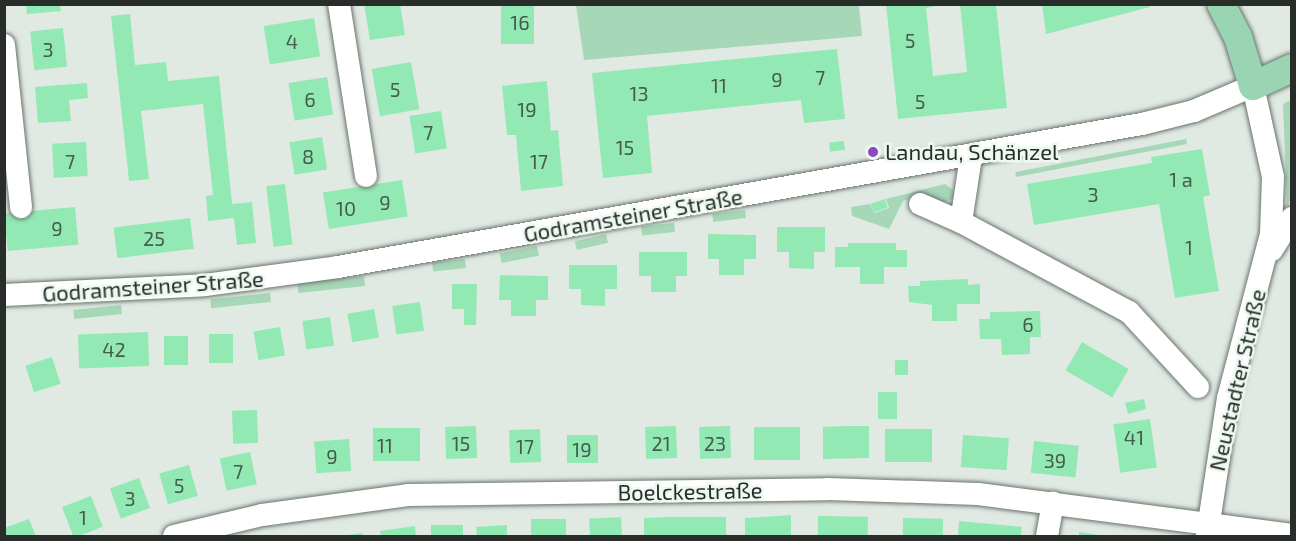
<!DOCTYPE html>
<meta charset="utf-8">
<style>
body{margin:0}
#map{position:relative;width:1296px;height:541px;overflow:hidden;background:#e0eae3;font-family:"Exo 2",sans-serif}
div>[style]{position:absolute}
[style*='--x']{left:calc(var(--x)*1px);top:calc(var(--y)*1px);width:calc(var(--w)*1px);rotate:calc(var(--a)*1deg)}
.green>*{inset:0;background:#a6d7b7;transform-origin:0 0}
.building>*{inset:0;background:#93e9b4;transform-origin:0 0}
.roads{filter:drop-shadow(0 0 2px #6a736d) drop-shadow(0 0 2px #6a736d)}
.minor>*{height:22px;margin:-11px;padding:0 11px;transform-origin:11px;border-radius:11px;background:#fff}
.major>*{height:28px;margin:-14px;padding:0 14px;transform-origin:14px;border-radius:14px;background:#99d5b3}
.dots>*{width:16px;height:16px;translate:-50% -50%;box-sizing:border-box;border:3px solid #edf8f0;border-radius:50%}
span{translate:-50% -50%;white-space:nowrap;text-align:center;line-height:1.15;-webkit-text-stroke:5px #edf8f0;paint-order:stroke}
.number-label{font-size:20px;color:#445c4c}
.number-label span{-webkit-text-stroke-width:0}
.poi-label{font-size:22px;color:#292d2a}
.left{translate:0 -50%;text-align:left}
.street-label{font-size:22px;color:#292d2a}
.frame{position:absolute;inset:0;border:6px solid #292d2a;pointer-events:none}
</style>
<div id="map">
<div class="green">
<div style="clip-path:polygon(576px 5px,859px 5px,862px 36px,584px 60px)"></div>
<div style="clip-path:polygon(1291px 100px,1292px 197px,1287px 206px,1283px 104px)"></div>
<div style="left:1186px;top:139px;width:5px;height:174px;rotate:79deg"></div>
<div style="clip-path:polygon(945px 184px,953px 190px,954px 198px,944px 203px,926px 195px,903px 201px,889px 229px,852px 216px,851px 207px,870px 204px,874px 213px,889px 208px,886px 199px)"></div>
<div style="left:745px;top:210px;width:8px;height:33px;rotate:83deg"></div>
<div style="left:674px;top:223px;width:9px;height:33px;rotate:84deg"></div>
<div style="left:606px;top:234px;width:9px;height:32px;rotate:77deg"></div>
<div style="left:537px;top:246px;width:10px;height:38px;rotate:79deg"></div>
<div style="left:465px;top:259px;width:9px;height:33px;rotate:84deg"></div>
<div style="left:364px;top:276px;width:10px;height:67px;rotate:84deg"></div>
<div style="left:270px;top:293px;width:9px;height:60px;rotate:84deg"></div>
<div style="left:121px;top:305px;width:9px;height:48px;rotate:84deg"></div>
</div>
<div class="building">
<div style="clip-path:polygon(26px 4px,60px 4px,61px 11px,27px 14px)"></div>
<div style="clip-path:polygon(364px 4px,400px 4px,405px 35px,370px 40px)"></div>
<div style="left:501px;top:4px;width:33px;height:40px"></div>
<div style="clip-path:polygon(886px 4px,944px 4px,926px 8px,933px 76px,967px 72px,960px 4px,996px 4px,1007px 108px,898px 119px)"></div>
<div style="clip-path:polygon(1042px 4px,1149px 4px,1150px 7px,1046px 34px)"></div>
<div style="clip-path:polygon(130px 14px,135px 65px,166px 62px,168px 81px,219px 76px,232px 204px,252px 202px,256px 243px,237px 245px,234px 218px,208px 221px,206px 196px,213px 195px,203px 104px,141px 111px,149px 179px,129px 181px,111px 16px)"></div>
<div style="left:314px;top:18px;width:39px;height:51px;rotate:81deg"></div>
<div style="left:63px;top:28px;width:39px;height:33px;rotate:84deg"></div>
<div style="clip-path:polygon(837px 49px,845px 119px,804px 123px,801px 100px,647px 116px,652px 173px,603px 178px,592px 73px)"></div>
<div style="left:411px;top:62px;width:48px;height:40px;rotate:80deg"></div>
<div style="left:327px;top:77px;width:38px;height:39px;rotate:81deg"></div>
<div style="clip-path:polygon(547px 81px,551px 131px,558px 130px,563px 186px,521px 191px,516px 135px,507px 135px,502px 86px)"></div>
<div style="clip-path:polygon(87px 83px,88px 98px,69px 100px,71px 121px,38px 123px,35px 87px)"></div>
<div style="left:441px;top:111px;width:38px;height:32px;rotate:81deg"></div>
<div style="left:322px;top:137px;width:33px;height:33px;rotate:81deg"></div>
<div style="left:844px;top:141px;width:9px;height:15px;rotate:84deg"></div>
<div style="left:86px;top:142px;width:34px;height:34px;rotate:87deg"></div>
<div style="clip-path:polygon(1202px 149px,1210px 195px,1203px 197px,1219px 291px,1175px 298px,1159px 204px,1034px 225px,1027px 184px,1152px 163px,1151px 157px)"></div>
<div style="left:402px;top:180px;width:37px;height:80px;rotate:81deg"></div>
<div style="left:285px;top:184px;width:61px;height:19px;rotate:83deg"></div>
<div style="left:885px;top:199px;width:9px;height:15px;rotate:72deg"></div>
<div style="left:75px;top:207px;width:38px;height:71px;rotate:85deg"></div>
<div style="left:190px;top:218px;width:31px;height:77px;rotate:83deg"></div>
<div style="clip-path:polygon(777px 227px,825px 227px,825px 252px,814px 252px,814px 269px,789px 268px,789px 252px,777px 252px)"></div>
<div style="clip-path:polygon(708px 234px,756px 235px,756px 259px,744px 259px,744px 275px,719px 275px,719px 259px,708px 259px)"></div>
<div style="clip-path:polygon(848px 243px,896px 243px,896px 250px,907px 250px,907px 267px,884px 267px,884px 284px,860px 284px,860px 267px,835px 267px,835px 247px,848px 247px)"></div>
<div style="clip-path:polygon(639px 252px,687px 252px,687px 276px,676px 276px,676px 292px,651px 292px,651px 276px,639px 276px)"></div>
<div style="clip-path:polygon(569px 265px,617px 265px,617px 289px,605px 289px,605px 306px,581px 305px,581px 289px,569px 289px)"></div>
<div style="clip-path:polygon(500px 275px,548px 276px,548px 300px,536px 300px,536px 316px,511px 316px,511px 300px,499px 300px)"></div>
<div style="clip-path:polygon(968px 279px,968px 285px,980px 284px,980px 304px,957px 304px,957px 321px,932px 321px,932px 305px,909px 302px,908px 286px,920px 286px,920px 281px)"></div>
<div style="clip-path:polygon(452px 284px,477px 284px,476px 325px,464px 325px,464px 309px,452px 309px)"></div>
<div style="left:420px;top:302px;width:29px;height:28px;rotate:82deg"></div>
<div style="left:374px;top:309px;width:29px;height:27px;rotate:80deg"></div>
<div style="clip-path:polygon(1040px 311px,1041px 337px,1030px 337px,1030px 354px,1002px 355px,1001px 339px,980px 339px,979px 319px,990px 319px,990px 312px)"></div>
<div style="left:330px;top:317px;width:29px;height:28px;rotate:82deg"></div>
<div style="left:280px;top:327px;width:29px;height:27px;rotate:80deg"></div>
<div style="left:148px;top:332px;width:34px;height:70px;rotate:88deg"></div>
<div style="left:209px;top:334px;width:24px;height:29px"></div>
<div style="left:164px;top:336px;width:24px;height:29px"></div>
<div style="left:1082px;top:342px;width:54px;height:33px;rotate:30deg"></div>
<div style="left:52px;top:357px;width:28px;height:28px;rotate:72deg"></div>
<div style="left:895px;top:360px;width:13px;height:15px"></div>
<div style="left:878px;top:392px;width:19px;height:27px"></div>
<div style="clip-path:polygon(1144px 399px,1146px 409px,1128px 414px,1125px 403px)"></div>
<div style="left:257px;top:410px;width:33px;height:25px;rotate:88deg"></div>
<div style="left:1150px;top:419px;width:49px;height:37px;rotate:82deg"></div>
<div style="left:476px;top:426px;width:32px;height:31px;rotate:88deg"></div>
<div style="left:676px;top:426px;width:32px;height:31px;rotate:88deg"></div>
<div style="left:730px;top:426px;width:32px;height:31px;rotate:88deg"></div>
<div style="clip-path:polygon(846px 426px,869px 426px,869px 458px,823px 459px,823px 427px)"></div>
<div style="left:800px;top:427px;width:33px;height:46px;rotate:90deg"></div>
<div style="left:373px;top:428px;width:47px;height:33px"></div>
<div style="left:540px;top:429px;width:33px;height:31px;rotate:88deg"></div>
<div style="left:885px;top:429px;width:47px;height:33px"></div>
<div style="left:567px;top:435px;width:31px;height:28px"></div>
<div style="left:963px;top:435px;width:46px;height:32px;rotate:4deg"></div>
<div style="left:349px;top:439px;width:32px;height:35px;rotate:86deg"></div>
<div style="left:1034px;top:441px;width:45px;height:32px;rotate:6deg"></div>
<div style="left:250px;top:452px;width:33px;height:31px;rotate:78deg"></div>
<div style="left:189px;top:465px;width:32px;height:31px;rotate:74deg"></div>
<div style="left:139px;top:478px;width:32px;height:31px;rotate:70deg"></div>
<div style="left:91px;top:496px;width:33px;height:31px;rotate:69deg"></div>
<div style="clip-path:polygon(791px 515px,791px 536px,745px 536px,745px 518px)"></div>
<div style="left:818px;top:516px;width:50px;height:20px;rotate:1deg"></div>
<div style="left:621px;top:517px;width:19px;height:32px;rotate:87deg"></div>
<div style="clip-path:polygon(671px 517px,726px 517px,726px 534px,732px 536px,644px 536px,644px 518px)"></div>
<div style="left:903px;top:518px;width:40px;height:18px;rotate:1deg"></div>
<div style="clip-path:polygon(29px 519px,36px 536px,4px 536px,4px 528px)"></div>
<div style="left:531px;top:519px;width:35px;height:17px"></div>
<div style="clip-path:polygon(959px 521px,1022px 527px,1021px 536px,958px 536px)"></div>
<div style="left:463px;top:525px;width:11px;height:32px;rotate:90deg"></div>
<div style="clip-path:polygon(507px 525px,507px 536px,477px 536px,476px 527px)"></div>
<div style="clip-path:polygon(415px 526px,416px 536px,381px 536px,380px 531px)"></div>
<div style="clip-path:polygon(1079px 532px,1099px 535px,1099px 536px,1079px 536px)"></div>
<div style="clip-path:polygon(362px 533px,363px 536px,348px 536px,348px 535px)"></div>
</div>
<div class="roads">
<div class="minor">
<div style="--x:339;--y:4;--w:174;--a:81.1"></div>
<div style="--x:4;--y:45;--w:163;--a:84"></div>
<div style="--x:920;--y:204;--w:45;--a:23.7"></div>
<div style="--x:961;--y:222;--w:66;--a:-81.3"></div>
<div style="--x:961;--y:222;--w:191;--a:28.2"></div>
<div style="--x:1129;--y:312;--w:102;--a:47.4"></div>
<div style="--x:1272;--y:250;--w:38;--a:-58"></div>
<div style="--x:4;--y:295;--w:201;--a:-2.8"></div>
<div style="--x:205;--y:285;--w:134;--a:-7.7"></div>
<div style="--x:338;--y:267;--w:817;--a:-10.09"></div>
<div style="--x:1142;--y:124;--w:54;--a:-14"></div>
<div style="--x:1194;--y:111;--w:64;--a:-23"></div>
<div style="--x:1253;--y:86;--w:93;--a:77.6"></div>
<div style="--x:1273;--y:177;--w:57;--a:92"></div>
<div style="--x:1271;--y:234;--w:170;--a:104.7"></div>
<div style="--x:1228;--y:398;--w:140;--a:98.7"></div>
<div style="--x:174;--y:536;--w:90;--a:-13.4"></div>
<div style="--x:262;--y:515;--w:147;--a:-7.8"></div>
<div style="--x:408;--y:495;--w:420;--a:-0.8"></div>
<div style="--x:828;--y:489;--w:150;--a:1.9"></div>
<div style="--x:978;--y:494;--w:317;--a:7.4"></div>
<div style="--x:1047;--y:536;--w:34;--a:-80"></div>
</div>
<div class="major">
<div style="--x:1221;--y:4;--w:37;--a:63"></div>
<div style="--x:1238;--y:37;--w:51;--a:73"></div>
<div style="--x:1253;--y:86;--w:43;--a:-24.8"></div>
</div>
</div>
<div class="dots">
<div style="left:873px;top:152px;background:#894abf"></div>
</div>
<div class="number-label">
<span style="left:520px;top:22px">16</span>
<span style="left:910px;top:40px">5</span>
<span style="left:292px;top:41px">4</span>
<span style="left:48px;top:49px">3</span>
<span style="left:820px;top:77px">7</span>
<span style="left:777px;top:79px">9</span>
<span style="left:719px;top:85px">11</span>
<span style="left:395px;top:89px">5</span>
<span style="left:639px;top:93px">13</span>
<span style="left:310px;top:99px">6</span>
<span style="left:920px;top:101px">5</span>
<span style="left:527px;top:109px">19</span>
<span style="left:428px;top:132px">7</span>
<span style="left:625px;top:147px">15</span>
<span style="left:308px;top:156px">8</span>
<span style="left:70px;top:161px">7</span>
<span style="left:539px;top:161px">17</span>
<span style="left:1181px;top:179px">1 a</span>
<span style="left:1093px;top:194px">3</span>
<span style="left:385px;top:202px">9</span>
<span style="left:346px;top:208px">10</span>
<span style="left:57px;top:228px">9</span>
<span style="left:154px;top:238px">25</span>
<span style="left:1189px;top:247px">1</span>
<span style="left:1028px;top:324px">6</span>
<span style="left:114px;top:349px">42</span>
<span style="left:1134px;top:437px">41</span>
<span style="left:461px;top:443px">15</span>
<span style="left:661px;top:443px">21</span>
<span style="left:715px;top:443px">23</span>
<span style="left:385px;top:445px">11</span>
<span style="left:525px;top:446px">17</span>
<span style="left:582px;top:449px">19</span>
<span style="left:332px;top:456px">9</span>
<span style="left:1055px;top:460px">39</span>
<span style="left:238px;top:471px">7</span>
<span style="left:179px;top:485px">5</span>
<span style="left:130px;top:498px">3</span>
<span style="left:83px;top:517px">1</span>
</div>
<div class="poi-label">
<span class="left" style="left:885px;top:152px">Landau, Schänzel</span>
</div>
<div class="street-label">
<span style="left:633px;top:215px;rotate:-10deg">Godramsteiner Straße</span>
<span style="left:153px;top:286px;rotate:-4deg">Godramsteiner Straße</span>
<span style="left:1237px;top:380px;rotate:-77deg">Neustadter Straße</span>
<span style="left:690px;top:491px;rotate:-1deg">Boelckestraße</span>
</div>
<div class="frame"></div>
</div>
